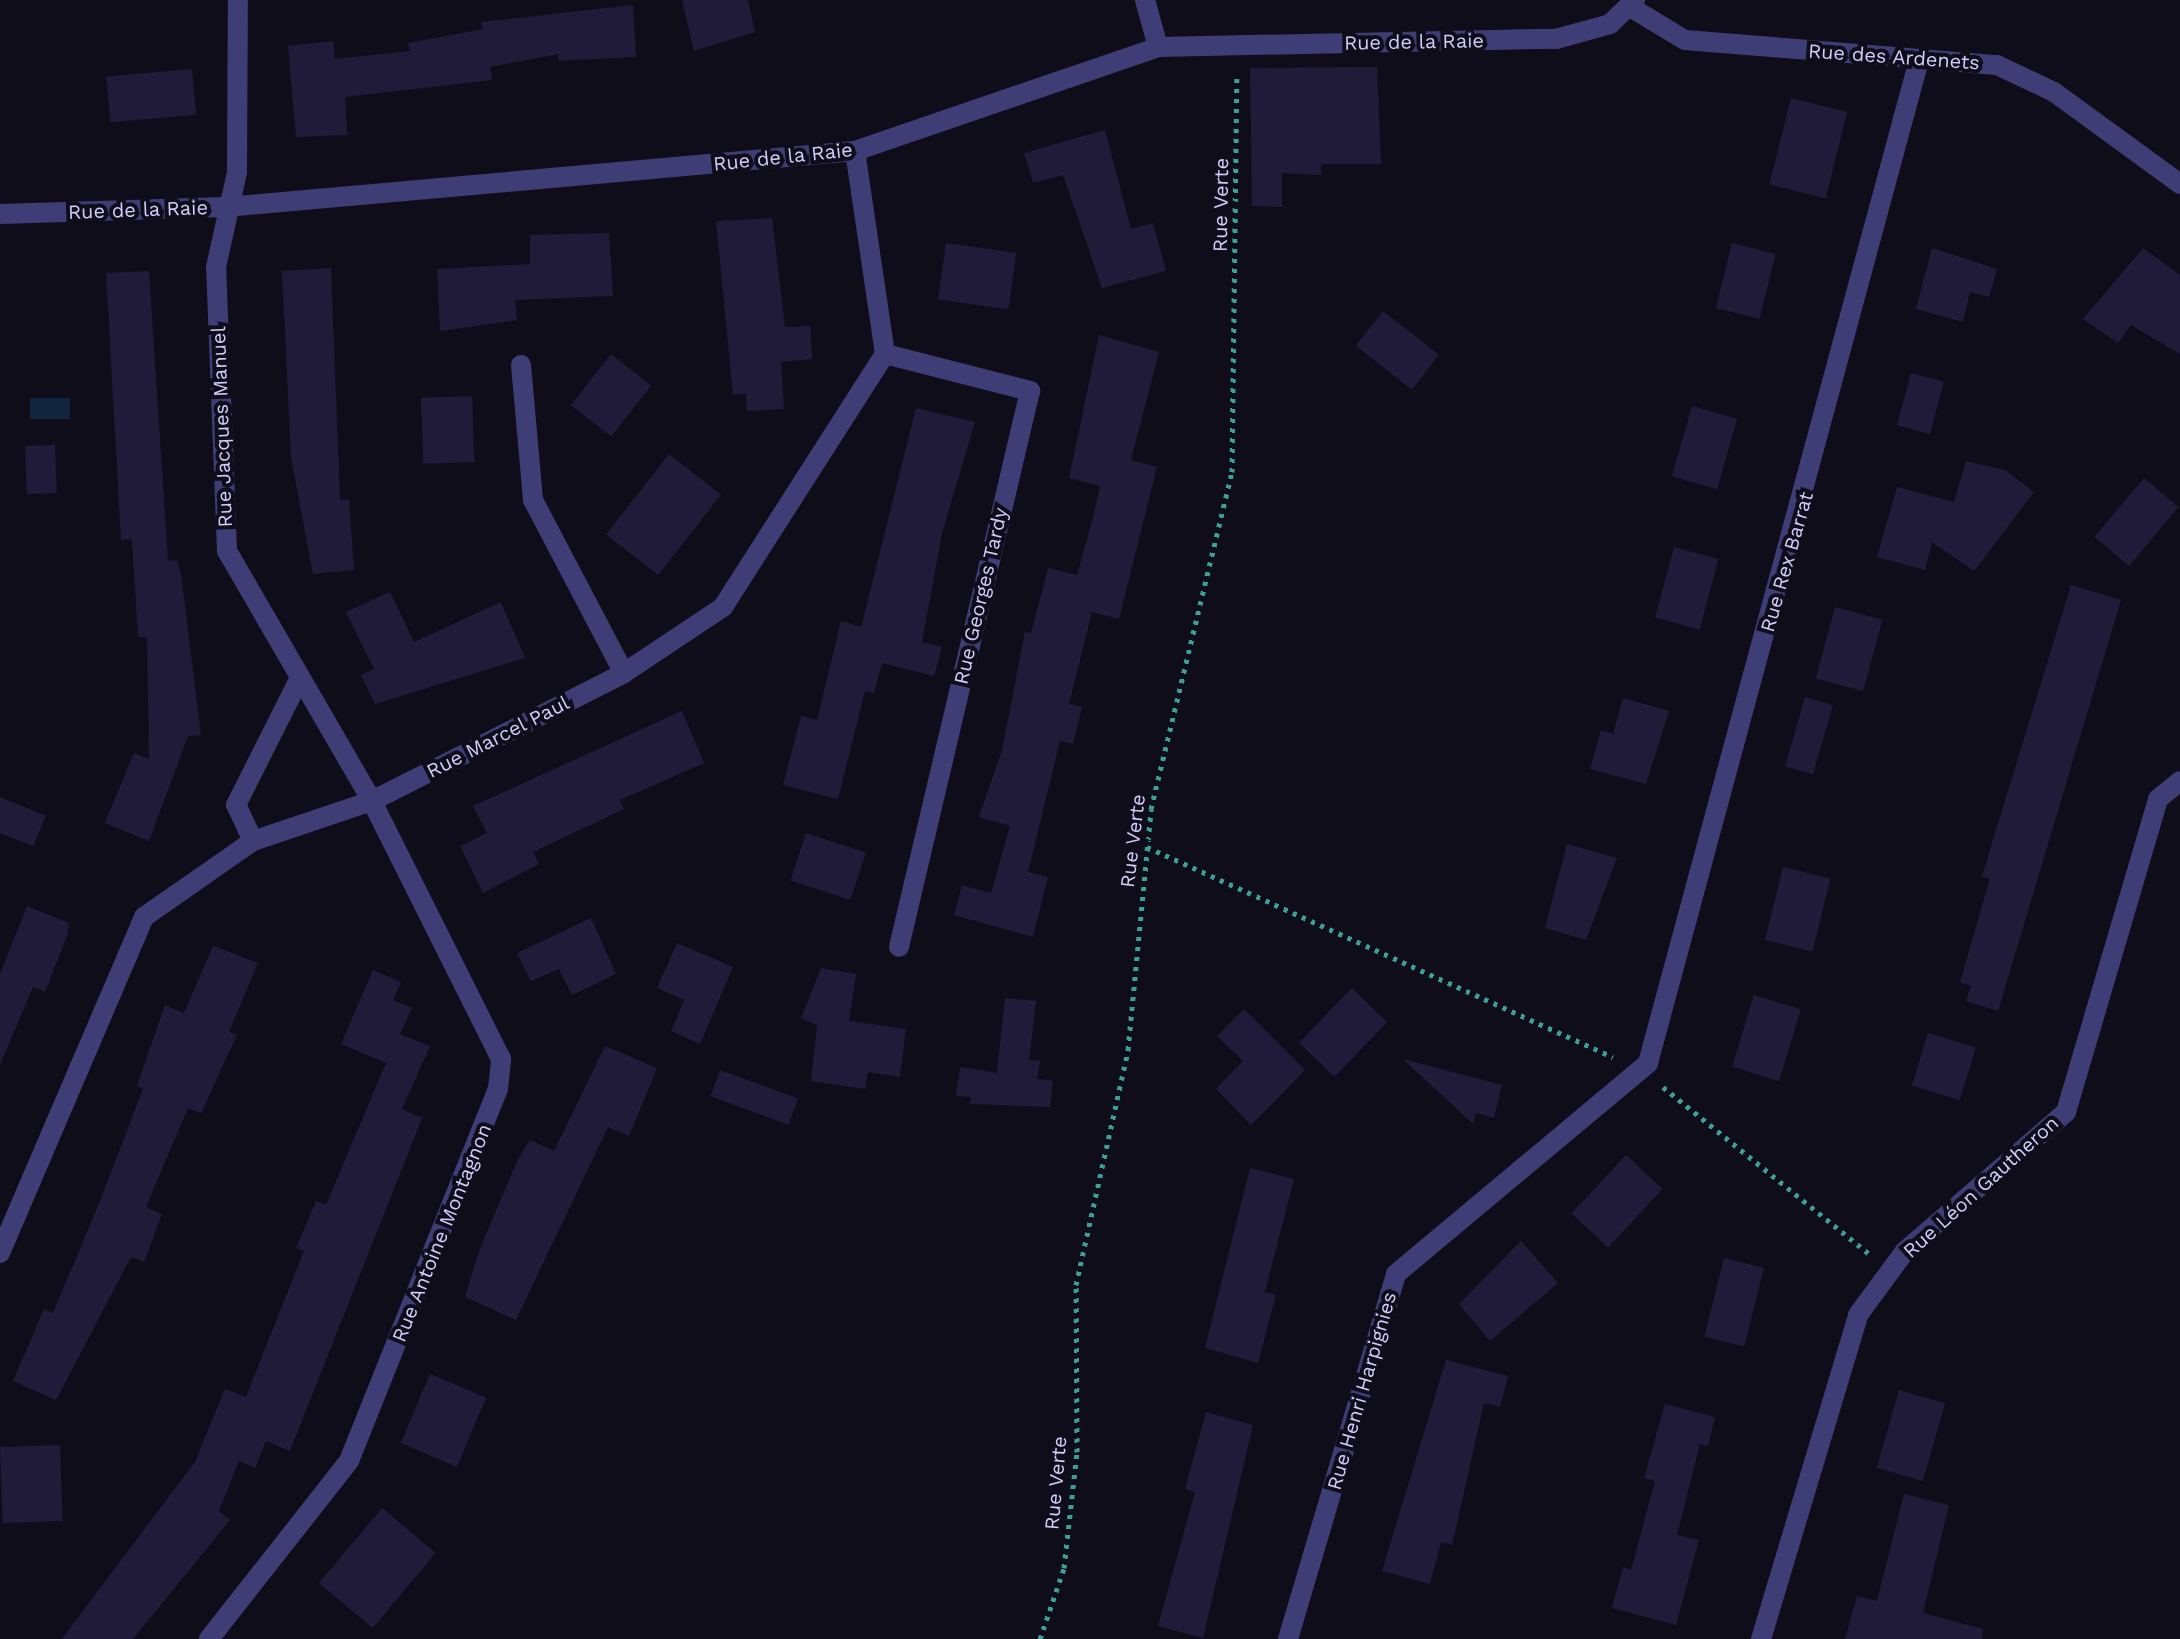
<!DOCTYPE html>
<meta charset="utf-8">
<style>
body{margin:0}
#map{position:relative;width:2180px;height:1639px;overflow:hidden;background:#100d1b;font-family:"Work Sans",sans-serif}
div>[style]{position:absolute}
[style*='--x']{left:calc(var(--x)*1px);top:calc(var(--y)*1px);width:calc(var(--w)*1px);rotate:calc(var(--a)*1deg)}
.water>*{inset:0;background:#12253f;transform-origin:0 0}
.building>*{inset:0;background:#211b3a;transform-origin:0 0}
.path>*{height:5px;margin-top:-2.5px;transform-origin:0;background:repeating-linear-gradient(90deg,#39a19a 0 4px,transparent 0 10px)}
.minor>*{height:20px;margin:-10px;padding:0 10px;transform-origin:10px;border-radius:10px;background:#3f3d76}
span{translate:-50% -50%;white-space:nowrap;text-align:center;line-height:1.15;-webkit-text-stroke:8px #100d1b;paint-order:stroke}
.street-label{font-size:20px;color:#d2cdfa}
</style>
<div id="map">
<div class="water">
<div style="left:70px;top:398px;width:21px;height:40px;rotate:90deg"></div>
</div>
<div class="building">
<div style="clip-path:polygon(682px 0,748px 0,755px 32px,694px 51px)"></div>
<div style="clip-path:polygon(633px 5px,636px 57px,558px 61px,558px 54px,490px 67px,492px 80px,345px 97px,347px 135px,296px 137px,288px 46px,333px 41px,335px 59px,410px 51px,408px 43px,483px 29px,481px 22px)"></div>
<div style="clip-path:polygon(1377px 67px,1381px 164px,1321px 164px,1321px 175px,1282px 173px,1282px 207px,1252px 206px,1250px 68px)"></div>
<div style="left:192px;top:69px;width:46px;height:86px;rotate:85deg"></div>
<div style="left:1791px;top:98px;width:58px;height:89px;rotate:14deg"></div>
<div style="clip-path:polygon(1105px 130px,1131px 229px,1153px 223px,1166px 271px,1102px 288px,1063px 175px,1033px 183px,1024px 153px)"></div>
<div style="clip-path:polygon(772px 218px,785px 327px,810px 326px,812px 359px,781px 362px,784px 409px,747px 411px,746px 393px,733px 395px,716px 221px)"></div>
<div style="clip-path:polygon(609px 233px,613px 296px,515px 300px,517px 320px,440px 331px,437px 269px,530px 264px,530px 235px)"></div>
<div style="left:946px;top:243px;width:71px;height:57px;rotate:8deg"></div>
<div style="left:1732px;top:243px;width:45px;height:67px;rotate:14deg"></div>
<div style="clip-path:polygon(1932px 248px,1997px 269px,1989px 297px,1970px 292px,1963px 322px,1916px 309px)"></div>
<div style="clip-path:polygon(2143px 248px,2180px 275px,2180px 354px,2131px 325px,2118px 343px,2083px 319px)"></div>
<div style="clip-path:polygon(331px 268px,340px 500px,349px 499px,354px 570px,313px 574px,291px 457px,282px 271px)"></div>
<div style="clip-path:polygon(149px 271px,168px 561px,177px 560px,181px 574px,201px 735px,188px 736px,149px 841px,105px 823px,134px 753px,149px 759px,147px 637px,138px 637px,132px 539px,121px 540px,106px 273px)"></div>
<div style="left:1383px;top:311px;width:71px;height:44px;rotate:38deg"></div>
<div style="clip-path:polygon(1099px 335px,1159px 352px,1131px 460px,1157px 467px,1119px 619px,1092px 612px,1069px 704px,1082px 707px,1073px 744px,1060px 741px,1028px 872px,1048px 877px,1033px 937px,954px 915px,962px 885px,991px 893px,1010px 826px,979px 817px,1002px 750px,1025px 632px,1031px 633px,1048px 568px,1077px 575px,1094px 514px,1100px 486px,1069px 478px)"></div>
<div style="left:611px;top:354px;width:51px;height:65px;rotate:38deg"></div>
<div style="left:1911px;top:373px;width:34px;height:54px;rotate:15deg"></div>
<div style="left:472px;top:396px;width:66px;height:51px;rotate:88deg"></div>
<div style="left:1692px;top:406px;width:47px;height:73px;rotate:16deg"></div>
<div style="clip-path:polygon(916px 408px,975px 422px,942px 533px,922px 642px,942px 647px,934px 676px,882px 663px,874px 693px,865px 691px,838px 799px,783px 785px,801px 716px,817px 720px,841px 621px,861px 627px)"></div>
<div style="left:55px;top:445px;width:48px;height:30px;rotate:88deg"></div>
<div style="left:669px;top:454px;width:66px;height:102px;rotate:38deg"></div>
<div style="clip-path:polygon(1966px 461px,2005px 470px,2034px 492px,1974px 571px,1932px 542px,1925px 570px,1877px 557px,1897px 487px,1954px 502px)"></div>
<div style="left:2144px;top:478px;width:45px;height:77px;rotate:40deg"></div>
<div style="left:1674px;top:547px;width:46px;height:73px;rotate:15deg"></div>
<div style="clip-path:polygon(2071px 585px,2121px 600px,1998px 1011px,1966px 1001px,1971px 986px,1960px 982px,1990px 879px,1982px 876px)"></div>
<div style="clip-path:polygon(390px 592px,414px 642px,501px 602px,525px 658px,375px 704px,361px 675px,374px 669px,346px 612px)"></div>
<div style="left:1835px;top:607px;width:49px;height:74px;rotate:15deg"></div>
<div style="left:1805px;top:697px;width:29px;height:72px;rotate:16deg"></div>
<div style="clip-path:polygon(1623px 698px,1669px 711px,1646px 784px,1590px 769px,1601px 730px,1613px 734px)"></div>
<div style="clip-path:polygon(682px 711px,704px 763px,620px 800px,624px 809px,533px 852px,539px 864px,483px 893px,460px 846px,487px 833px,473px 806px)"></div>
<div style="clip-path:polygon(0 797px,46px 816px,33px 846px,0 833px)"></div>
<div style="left:806px;top:833px;width:63px;height:50px;rotate:18deg"></div>
<div style="clip-path:polygon(1567px 844px,1617px 858px,1586px 940px,1545px 928px)"></div>
<div style="left:1783px;top:867px;width:49px;height:75px;rotate:14deg"></div>
<div style="clip-path:polygon(27px 906px,69px 923px,67px 936px,45px 992px,33px 987px,0 1065px,0 974px)"></div>
<div style="clip-path:polygon(591px 918px,616px 974px,572px 995px,559px 969px,531px 981px,517px 953px)"></div>
<div style="clip-path:polygon(677px 943px,733px 967px,700px 1044px,671px 1031px,684px 1000px,657px 988px)"></div>
<div style="clip-path:polygon(213px 946px,258px 963px,229px 1032px,237px 1035px,201px 1113px,188px 1108px,146px 1207px,162px 1214px,144px 1262px,131px 1257px,56px 1400px,13px 1381px,44px 1309px,53px 1313px,98px 1206px,143px 1089px,137px 1086px,165px 1005px,184px 1013px)"></div>
<div style="clip-path:polygon(821px 968px,856px 974px,849px 1021px,906px 1029px,900px 1077px,868px 1072px,865px 1089px,811px 1081px,817px 1025px,801px 1018px)"></div>
<div style="clip-path:polygon(373px 970px,401px 982px,393px 1000px,412px 1008px,400px 1034px,430px 1046px,402px 1109px,422px 1118px,290px 1451px,266px 1441px,255px 1468px,239px 1461px,219px 1511px,230px 1520px,133px 1639px,62px 1639px,195px 1462px,225px 1389px,246px 1397px,304px 1251px,296px 1248px,316px 1201px,326px 1205px,386px 1063px,341px 1044px)"></div>
<div style="left:1352px;top:988px;width:49px;height:76px;rotate:44deg"></div>
<div style="left:1754px;top:995px;width:49px;height:75px;rotate:17deg"></div>
<div style="clip-path:polygon(1005px 998px,1036px 1001px,1029px 1060px,1040px 1061px,1037px 1079px,1053px 1081px,1050px 1107px,970px 1104px,971px 1097px,956px 1096px,960px 1067px,997px 1073px)"></div>
<div style="clip-path:polygon(1244px 1009px,1305px 1070px,1251px 1125px,1216px 1089px,1243px 1061px,1217px 1036px)"></div>
<div style="left:1928px;top:1033px;width:50px;height:55px;rotate:17deg"></div>
<div style="clip-path:polygon(605px 1046px,657px 1068px,629px 1136px,608px 1127px,516px 1320px,465px 1297px,479px 1251px,518px 1159px,530px 1140px,554px 1151px)"></div>
<div style="clip-path:polygon(1403px 1059px,1502px 1085px,1494px 1118px,1476px 1113px,1473px 1124px)"></div>
<div style="left:720px;top:1070px;width:83px;height:28px;rotate:20deg"></div>
<div style="left:1626px;top:1155px;width:50px;height:80px;rotate:43deg"></div>
<div style="clip-path:polygon(1250px 1168px,1294px 1179px,1265px 1292px,1276px 1295px,1258px 1363px,1205px 1348px)"></div>
<div style="clip-path:polygon(1521px 1241px,1558px 1283px,1490px 1341px,1459px 1304px)"></div>
<div style="left:1724px;top:1258px;width:41px;height:81px;rotate:14deg"></div>
<div style="clip-path:polygon(1446px 1360px,1508px 1376px,1500px 1407px,1484px 1403px,1452px 1545px,1441px 1542px,1430px 1584px,1382px 1571px)"></div>
<div style="left:430px;top:1374px;width:61px;height:75px;rotate:23deg"></div>
<div style="left:1899px;top:1390px;width:48px;height:81px;rotate:16deg"></div>
<div style="clip-path:polygon(1665px 1404px,1715px 1417px,1708px 1446px,1700px 1444px,1677px 1535px,1699px 1540px,1676px 1625px,1612px 1608px,1623px 1567px,1631px 1570px,1655px 1481px,1644px 1478px)"></div>
<div style="clip-path:polygon(1206px 1412px,1253px 1425px,1203px 1638px,1158px 1626px,1195px 1492px,1185px 1489px)"></div>
<div style="left:60px;top:1445px;width:76px;height:60px;rotate:88deg"></div>
<div style="clip-path:polygon(1904px 1494px,1949px 1505px,1923px 1613px,1983px 1629px,1982px 1639px,1845px 1639px,1857px 1596px,1877px 1601px)"></div>
<div style="left:382px;top:1508px;width:70px;height:98px;rotate:40deg"></div>
</div>
<div class="path">
<div style="--x:1147;--y:847;--w:511;--a:24.26"></div>
<div style="--x:1663;--y:1087;--w:265;--a:39"></div>
<div style="--x:1040;--y:1639;--w:75;--a:-71.3"></div>
<div style="--x:1064;--y:1568;--w:117;--a:-83.6"></div>
<div style="--x:1077;--y:1452;--w:167;--a:-90.3"></div>
<div style="--x:1076;--y:1285;--w:241;--a:-77.5"></div>
<div style="--x:1128;--y:1050;--w:242;--a:-84.5"></div>
<div style="--x:1151;--y:809;--w:347;--a:-76.5"></div>
<div style="--x:1232;--y:472;--w:399;--a:-89.3"></div>
</div>
<div class="minor">
<div style="--x:1145;--y:0;--w:49;--a:74.5"></div>
<div style="--x:1630;--y:7;--w:64;--a:31"></div>
<div style="--x:1685;--y:40;--w:313;--a:4.6"></div>
<div style="--x:1997;--y:65;--w:63;--a:25.3"></div>
<div style="--x:2054;--y:92;--w:156;--a:36.1"></div>
<div style="--x:0;--y:214;--w:226;--a:-1.8"></div>
<div style="--x:226;--y:207;--w:631;--a:-5.09"></div>
<div style="--x:855;--y:151;--w:320;--a:-18.9"></div>
<div style="--x:1158;--y:47;--w:398;--a:-1.2"></div>
<div style="--x:1556;--y:39;--w:56;--a:-15.5"></div>
<div style="--x:1610;--y:24;--w:35;--a:-44"></div>
<div style="--x:885;--y:354;--w:150;--a:14.3"></div>
<div style="--x:1030;--y:391;--w:571;--a:103.26"></div>
<div style="--x:521;--y:365;--w:136;--a:84.9"></div>
<div style="--x:533;--y:500;--w:195;--a:62.3"></div>
<div style="--x:253;--y:841;--w:40;--a:-115"></div>
<div style="--x:236;--y:805;--w:142;--a:-63.3"></div>
<div style="--x:0;--y:1253;--w:366;--a:-66.8"></div>
<div style="--x:144;--y:917;--w:133;--a:-34.9"></div>
<div style="--x:253;--y:841;--w:126;--a:-18.6"></div>
<div style="--x:372;--y:801;--w:283;--a:-26.9"></div>
<div style="--x:624;--y:673;--w:119;--a:-33.7"></div>
<div style="--x:723;--y:607;--w:300;--a:-57.4"></div>
<div style="--x:885;--y:354;--w:205;--a:-98.4"></div>
<div style="--x:209;--y:1639;--w:226;--a:-51.8"></div>
<div style="--x:349;--y:1461;--w:401;--a:-68.2"></div>
<div style="--x:498;--y:1089;--w:30;--a:-84"></div>
<div style="--x:501;--y:1059;--w:288;--a:-116.6"></div>
<div style="--x:372;--y:801;--w:289;--a:-120.1"></div>
<div style="--x:227;--y:551;--w:284;--a:-92.2"></div>
<div style="--x:216;--y:267;--w:97;--a:-77.5"></div>
<div style="--x:237;--y:172;--w:172;--a:-89.7"></div>
<div style="--x:1288;--y:1639;--w:381;--a:-73.5"></div>
<div style="--x:1396;--y:1274;--w:329;--a:-39.9"></div>
<div style="--x:1648;--y:1063;--w:1039;--a:-74.88"></div>
<div style="--x:1761;--y:1639;--w:338;--a:-73.3"></div>
<div style="--x:1858;--y:1315;--w:79;--a:-53.7"></div>
<div style="--x:1905;--y:1251;--w:213;--a:-40.8"></div>
<div style="--x:2066;--y:1112;--w:326;--a:-73.6"></div>
<div style="--x:2158;--y:799;--w:28;--a:-39"></div>
</div>
<div class="street-label">
<span style="left:1414px;top:42px;rotate:-1deg">Rue de la Raie</span>
<span style="left:1894px;top:57px;rotate:4deg">Rue des Ardenets</span>
<span style="left:783px;top:157px;rotate:-6deg">Rue de la Raie</span>
<span style="left:1221px;top:205px;rotate:-89deg">Rue Verte</span>
<span style="left:138px;top:210px;rotate:-2deg">Rue de la Raie</span>
<span style="left:222px;top:427px;rotate:-92deg">Rue Jacques Manuel</span>
<span style="left:1787px;top:562px;rotate:-74deg">Rue Rex Barrat</span>
<span style="left:981px;top:596px;rotate:-77deg">Rue Georges Tardy</span>
<span style="left:498px;top:737px;rotate:-27deg">Rue Marcel Paul</span>
<span style="left:1133px;top:841px;rotate:-83deg">Rue Verte</span>
<span style="left:1981px;top:1187px;rotate:-42deg">Rue Léon Gautheron</span>
<span style="left:442px;top:1233px;rotate:-68deg">Rue Antoine Montagnon</span>
<span style="left:1362px;top:1391px;rotate:-74deg">Rue Henri Harpignies</span>
<span style="left:1056px;top:1483px;rotate:-85deg">Rue Verte</span>
</div>
</div>
